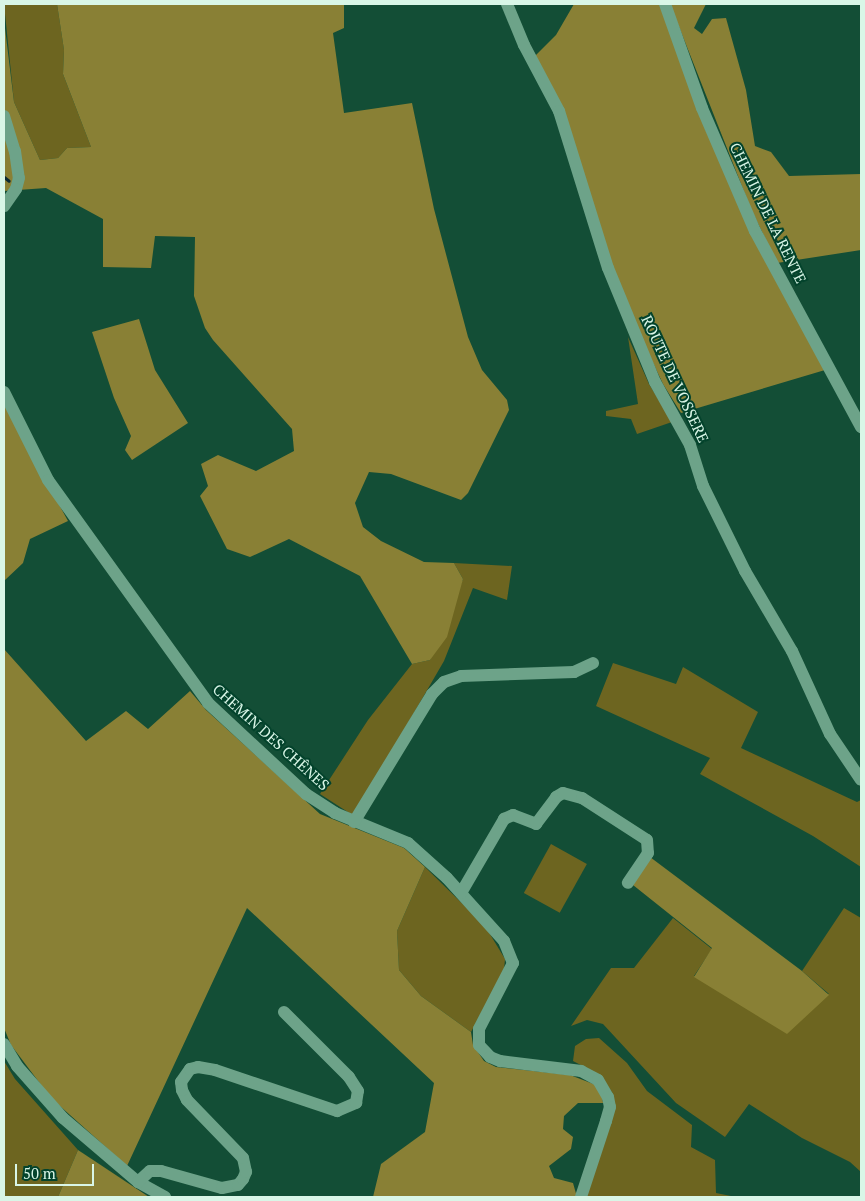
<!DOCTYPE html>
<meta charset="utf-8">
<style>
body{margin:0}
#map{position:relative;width:865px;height:1201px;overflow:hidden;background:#134e36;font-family:"PT Serif",serif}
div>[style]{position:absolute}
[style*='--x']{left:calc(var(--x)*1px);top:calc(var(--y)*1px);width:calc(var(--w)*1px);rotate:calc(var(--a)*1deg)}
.green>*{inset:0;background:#6d6520;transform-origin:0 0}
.forest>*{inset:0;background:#898035}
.stream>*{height:3px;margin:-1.5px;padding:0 1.5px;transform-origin:1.5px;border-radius:1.5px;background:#0b2932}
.minor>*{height:12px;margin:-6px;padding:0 6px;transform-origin:6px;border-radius:6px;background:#6da389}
span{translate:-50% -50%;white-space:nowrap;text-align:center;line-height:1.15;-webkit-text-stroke:4px #03432c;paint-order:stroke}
.street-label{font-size:15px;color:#d9f6e7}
.frame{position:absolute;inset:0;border:5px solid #d9f6e7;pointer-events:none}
.scale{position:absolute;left:15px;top:1164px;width:79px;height:22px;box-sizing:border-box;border:2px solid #d9f6e7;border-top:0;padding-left:6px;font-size:15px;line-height:18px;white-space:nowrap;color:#d9f6e7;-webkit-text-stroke:4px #03432c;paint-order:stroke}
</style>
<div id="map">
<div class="green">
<div style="clip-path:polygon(4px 4px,57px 4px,64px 50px,63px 74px,91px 147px,67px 148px,58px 158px,40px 160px,14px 102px)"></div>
<div style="clip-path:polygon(628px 337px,649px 384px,672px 422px,637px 434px,631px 419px,606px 416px,606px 411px,638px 404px)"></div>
<div style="clip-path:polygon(454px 563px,512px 566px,507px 600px,473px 588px,444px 661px,354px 816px,320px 794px,368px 720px,412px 664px,430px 660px,463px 579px)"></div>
<div style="clip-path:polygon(613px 663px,676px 684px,683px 667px,758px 712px,741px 748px,857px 802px,861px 800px,861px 867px,813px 836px,700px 774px,710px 758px,596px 706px)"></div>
<div style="left:551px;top:844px;width:41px;height:56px;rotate:29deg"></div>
<div style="clip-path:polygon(425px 867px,485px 926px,505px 959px,504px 970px,471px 1032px,421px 996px,399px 970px,397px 931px)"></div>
<div style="clip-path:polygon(844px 908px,861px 918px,861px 1172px,850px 1162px,802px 1138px,749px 1104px,725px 1137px,676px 1103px,603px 1024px,587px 1020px,571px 1026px,611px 968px,634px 968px,673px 918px,712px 949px,694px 976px,829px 994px,802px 971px)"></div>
<div style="clip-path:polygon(599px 1038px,627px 1063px,647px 1091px,692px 1125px,691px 1147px,715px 1160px,716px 1193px,736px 1197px,585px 1197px,613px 1094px,600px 1075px,573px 1061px,575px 1046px,586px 1039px)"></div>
<div style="clip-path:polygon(4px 1061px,15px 1079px,78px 1150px,58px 1197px,4px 1197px)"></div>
</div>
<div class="forest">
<div style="clip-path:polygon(57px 4px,344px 4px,344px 28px,333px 33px,344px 113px,412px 103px,434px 209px,468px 337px,482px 370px,507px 400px,509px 410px,468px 493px,461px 500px,391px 474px,369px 472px,355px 503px,363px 527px,381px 541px,424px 562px,454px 563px,463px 579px,447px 637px,430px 660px,412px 664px,360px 576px,289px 539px,250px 557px,227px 549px,200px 496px,208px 486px,201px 464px,218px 455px,256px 471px,294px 451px,292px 429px,213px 340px,205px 328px,194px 296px,195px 237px,155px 236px,151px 268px,103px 267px,103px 219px,46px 188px,4px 191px,4px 20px,14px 102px,40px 160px,58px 158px,67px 148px,91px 147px,63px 74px,64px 50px)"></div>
<div style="clip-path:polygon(574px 4px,660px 4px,706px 131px,825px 370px,681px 413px,663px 384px,631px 316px,534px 57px,556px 35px)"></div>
<div style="clip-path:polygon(670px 4px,706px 4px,694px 28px,702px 34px,712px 19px,726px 18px,746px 90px,755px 146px,771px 152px,789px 176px,861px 174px,861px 250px,777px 263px,751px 209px)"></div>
<div style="clip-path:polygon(139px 319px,155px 370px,188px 423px,132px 460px,125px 450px,131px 436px,114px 398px,92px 332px)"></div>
<div style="clip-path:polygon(4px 404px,68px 521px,30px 539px,23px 563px,4px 581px)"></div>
<div style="clip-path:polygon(4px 649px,86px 741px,126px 711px,148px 729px,190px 691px,206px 710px,320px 814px,404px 848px,425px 867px,397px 931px,399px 970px,421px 996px,471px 1032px,473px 1045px,484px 1061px,496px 1067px,570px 1075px,596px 1085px,602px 1095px,603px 1103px,578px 1103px,564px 1116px,563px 1129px,573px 1137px,571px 1149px,549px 1166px,554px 1178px,573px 1183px,577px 1197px,373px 1197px,381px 1164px,425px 1132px,434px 1083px,247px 908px,127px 1166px,51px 1098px,11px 1045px,4px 1028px)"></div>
<div style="clip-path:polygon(650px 857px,802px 971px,829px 995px,787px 1034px,694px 977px,712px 948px,633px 885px)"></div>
<div style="clip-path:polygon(78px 1150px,149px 1197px,58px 1197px)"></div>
</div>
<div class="stream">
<div style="--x:4;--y:177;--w:6;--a:39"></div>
</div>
<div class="minor">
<div style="--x:507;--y:4;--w:44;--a:67.5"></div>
<div style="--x:524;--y:45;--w:75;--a:62.1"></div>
<div style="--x:559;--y:111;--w:164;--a:72.7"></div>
<div style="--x:608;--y:268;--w:123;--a:67.6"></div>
<div style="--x:655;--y:382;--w:72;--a:60.9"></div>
<div style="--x:690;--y:445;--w:43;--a:72.4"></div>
<div style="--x:703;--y:486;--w:95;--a:63.7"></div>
<div style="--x:745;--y:571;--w:93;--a:59.6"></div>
<div style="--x:792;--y:651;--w:91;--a:65.4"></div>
<div style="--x:830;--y:734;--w:55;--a:56"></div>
<div style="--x:665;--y:4;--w:110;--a:70.4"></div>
<div style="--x:702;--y:108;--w:134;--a:66.7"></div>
<div style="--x:755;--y:231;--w:223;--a:61.6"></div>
<div style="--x:4;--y:116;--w:37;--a:73"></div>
<div style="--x:15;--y:151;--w:27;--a:82"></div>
<div style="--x:19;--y:178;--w:11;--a:105"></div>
<div style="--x:16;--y:189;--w:21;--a:125"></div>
<div style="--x:4;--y:392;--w:98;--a:63.4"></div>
<div style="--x:48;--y:480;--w:274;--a:54.3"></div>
<div style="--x:208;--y:703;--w:134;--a:42.9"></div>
<div style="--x:306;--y:794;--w:35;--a:33"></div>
<div style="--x:335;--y:813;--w:79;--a:22.3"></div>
<div style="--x:408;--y:843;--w:52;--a:41.9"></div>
<div style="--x:447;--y:878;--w:85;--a:47.9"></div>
<div style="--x:504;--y:941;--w:24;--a:68"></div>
<div style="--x:513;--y:963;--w:74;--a:117.3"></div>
<div style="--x:479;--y:1029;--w:16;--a:90"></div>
<div style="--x:479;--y:1045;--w:16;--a:47"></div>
<div style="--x:490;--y:1057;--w:11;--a:22"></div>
<div style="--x:500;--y:1061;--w:82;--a:7"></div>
<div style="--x:581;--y:1071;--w:19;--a:28"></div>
<div style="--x:598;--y:1080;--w:20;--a:60"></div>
<div style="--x:608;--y:1097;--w:10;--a:79"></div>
<div style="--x:610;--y:1107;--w:15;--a:106"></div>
<div style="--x:606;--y:1121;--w:80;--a:108.2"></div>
<div style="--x:354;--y:822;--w:150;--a:-58.6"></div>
<div style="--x:432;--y:694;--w:17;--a:-45"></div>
<div style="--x:444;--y:682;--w:18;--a:-19"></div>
<div style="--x:461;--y:676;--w:113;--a:-2"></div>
<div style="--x:574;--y:672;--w:21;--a:-25"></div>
<div style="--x:461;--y:893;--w:86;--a:-59.8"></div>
<div style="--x:504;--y:819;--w:10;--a:-24"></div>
<div style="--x:513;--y:815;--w:25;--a:21"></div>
<div style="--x:536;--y:824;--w:34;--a:-53"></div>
<div style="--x:556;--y:797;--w:8;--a:-30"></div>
<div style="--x:563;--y:793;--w:20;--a:15"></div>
<div style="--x:582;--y:798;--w:77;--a:32.9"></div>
<div style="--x:647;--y:840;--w:13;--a:86"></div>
<div style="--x:648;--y:853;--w:36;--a:124"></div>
<div style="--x:4;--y:1044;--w:26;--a:59"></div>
<div style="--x:17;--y:1066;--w:69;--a:48.5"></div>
<div style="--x:63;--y:1118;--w:99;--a:40.5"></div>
<div style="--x:138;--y:1182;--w:31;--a:29"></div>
<div style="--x:138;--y:1182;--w:16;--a:-43"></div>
<div style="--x:150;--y:1171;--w:11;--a:0"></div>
<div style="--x:161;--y:1171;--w:63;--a:15.6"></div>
<div style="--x:222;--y:1188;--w:16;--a:-11"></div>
<div style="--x:238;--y:1185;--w:8;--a:-50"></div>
<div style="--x:243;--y:1179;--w:8;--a:-67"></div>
<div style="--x:246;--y:1172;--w:14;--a:-102"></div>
<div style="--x:243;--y:1158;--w:81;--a:-134"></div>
<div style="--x:187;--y:1100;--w:11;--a:-117"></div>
<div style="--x:182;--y:1090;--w:8;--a:-97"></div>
<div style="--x:181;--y:1082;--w:16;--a:-55"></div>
<div style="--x:190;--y:1069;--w:8;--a:-14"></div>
<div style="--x:198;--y:1067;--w:17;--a:10"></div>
<div style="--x:215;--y:1070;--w:129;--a:18.6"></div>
<div style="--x:337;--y:1111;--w:21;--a:-23"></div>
<div style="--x:356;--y:1103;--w:12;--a:-81"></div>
<div style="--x:358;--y:1091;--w:17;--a:-123"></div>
<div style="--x:349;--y:1077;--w:92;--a:-135"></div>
</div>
<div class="street-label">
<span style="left:768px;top:213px;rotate:64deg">CHEMIN DE LA RENTE</span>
<span style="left:675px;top:379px;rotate:65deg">ROUTE DE VOSSERE</span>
<span style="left:271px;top:737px;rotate:42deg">CHEMIN DES CHÊNES</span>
</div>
<div class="frame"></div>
<div class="scale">50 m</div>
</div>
